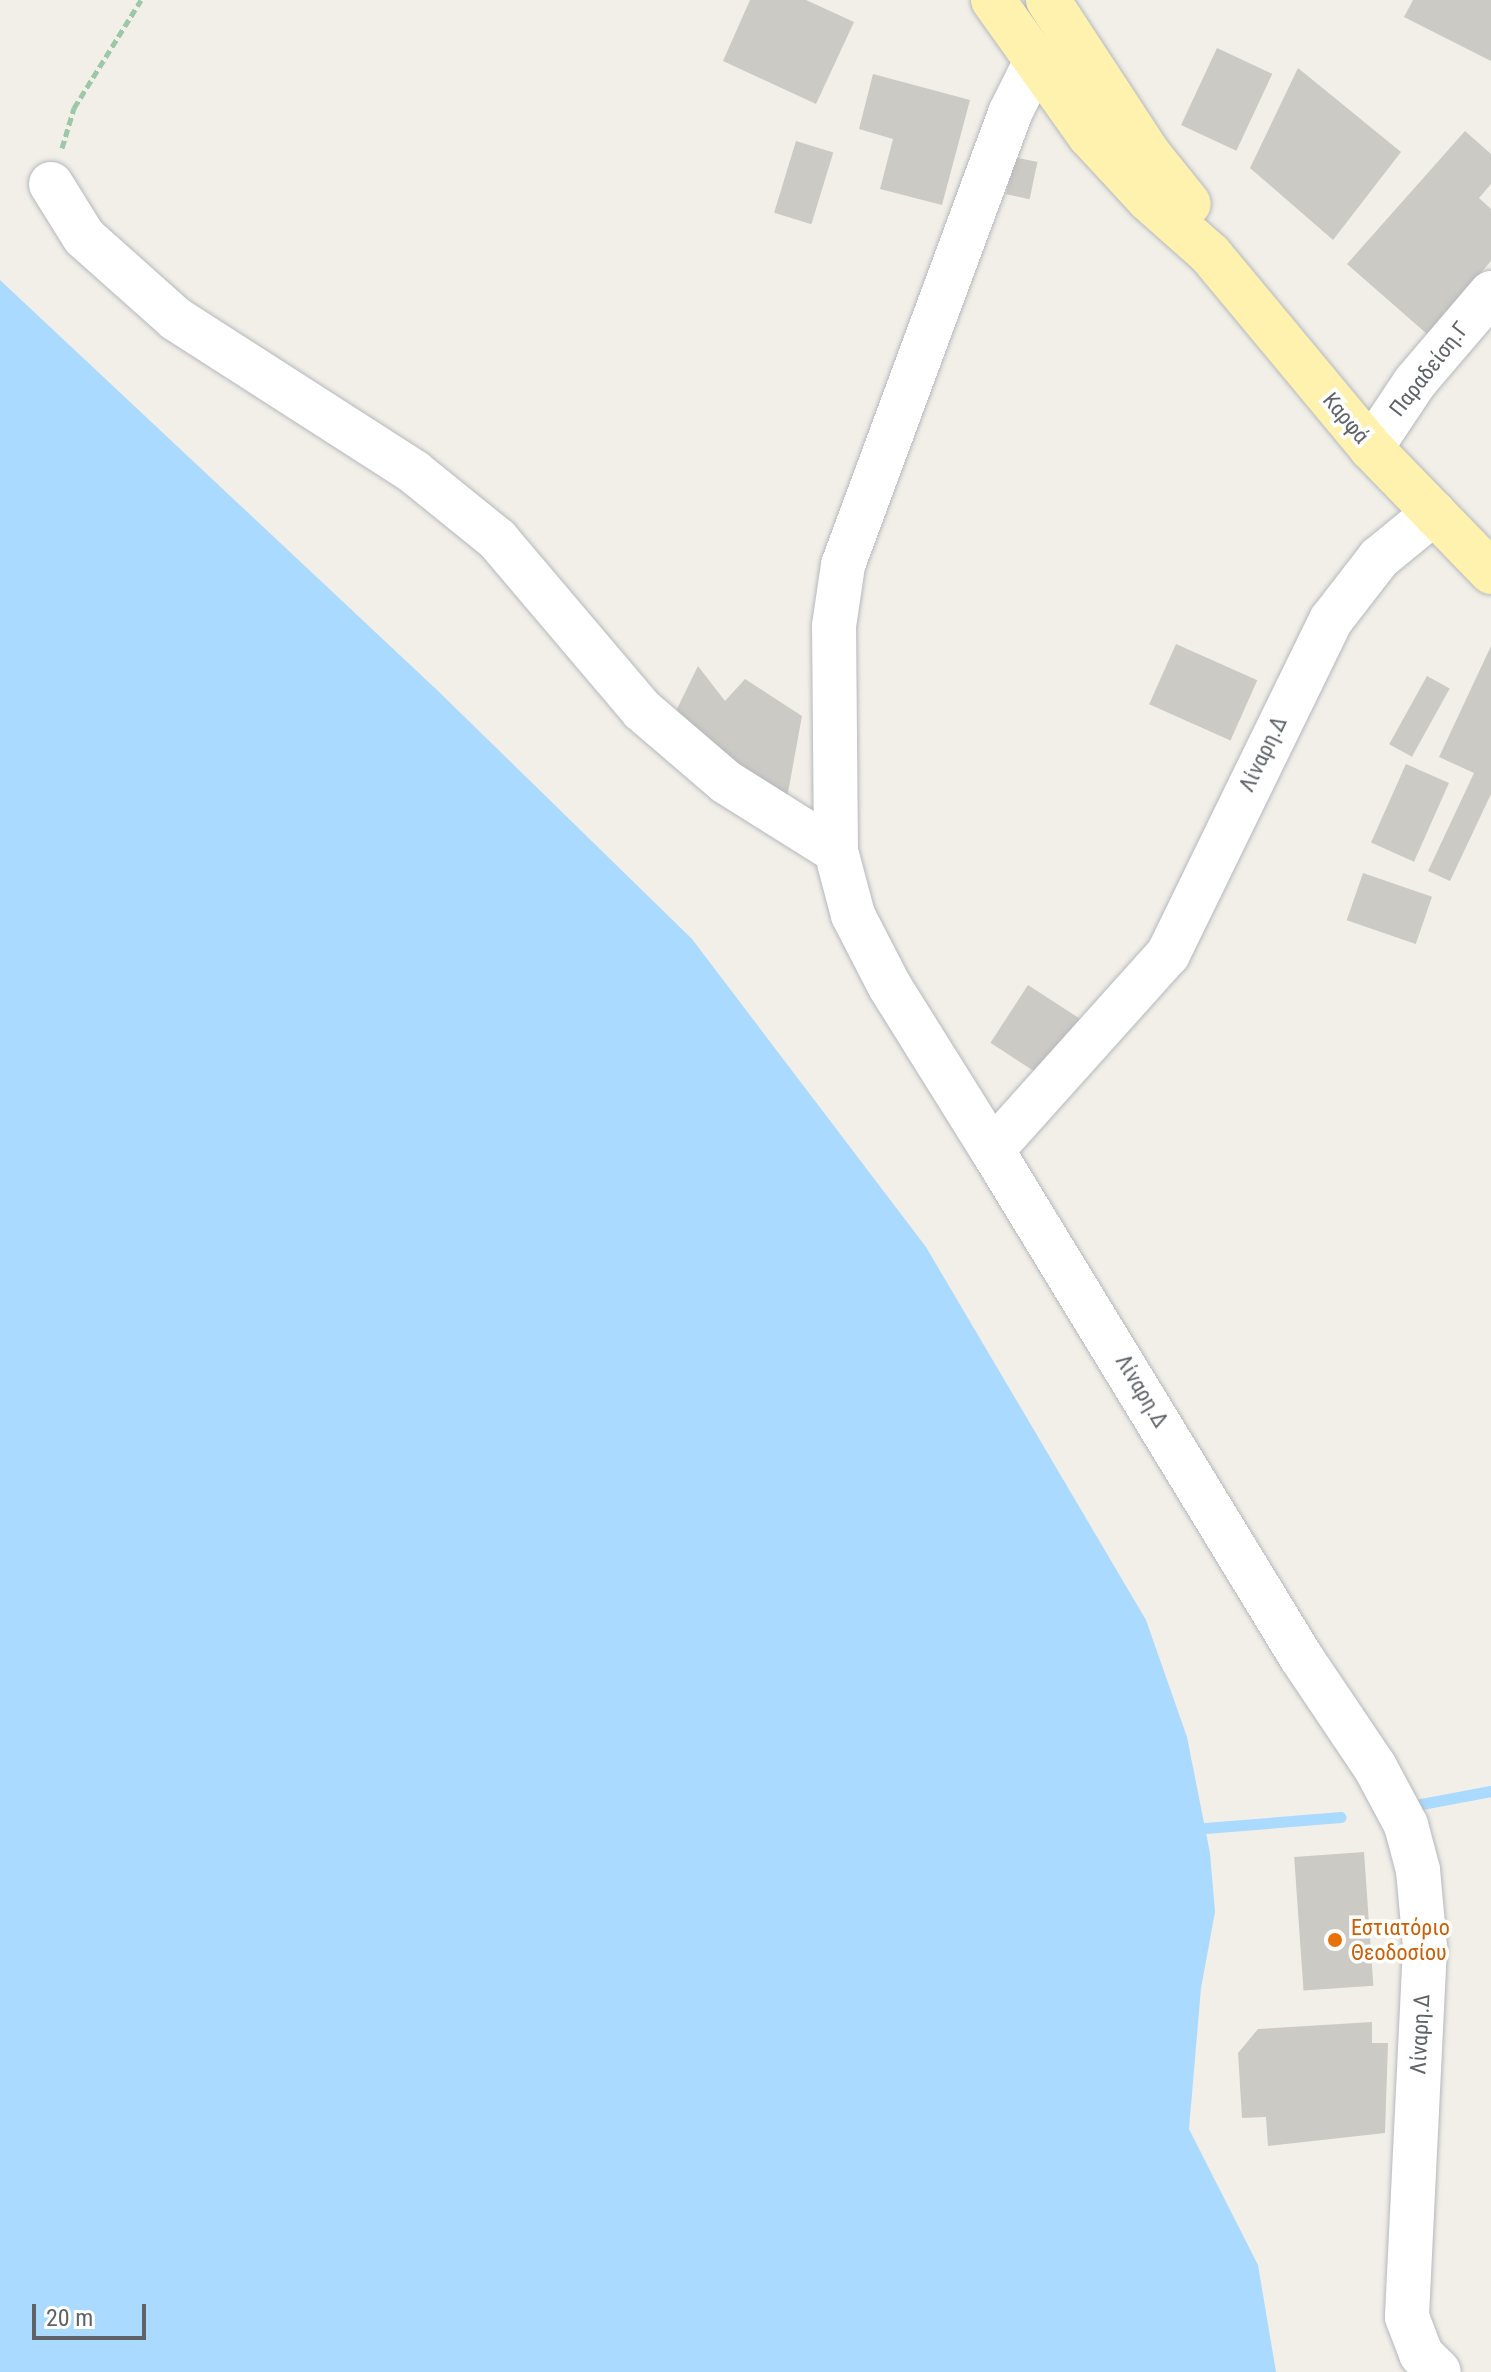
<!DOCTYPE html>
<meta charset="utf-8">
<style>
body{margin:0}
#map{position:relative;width:1491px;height:2372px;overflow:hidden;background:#f1efe8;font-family:"Roboto Condensed",sans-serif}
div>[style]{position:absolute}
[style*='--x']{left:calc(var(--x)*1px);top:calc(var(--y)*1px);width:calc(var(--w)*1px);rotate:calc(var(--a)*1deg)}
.water>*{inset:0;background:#aadaff}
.stream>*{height:11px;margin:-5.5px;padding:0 5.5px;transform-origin:5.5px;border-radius:5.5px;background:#aadaff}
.building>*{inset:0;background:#cccac5;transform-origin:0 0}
.path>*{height:5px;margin-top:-2.5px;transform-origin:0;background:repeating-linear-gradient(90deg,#9cc7a9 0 8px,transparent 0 12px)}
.roads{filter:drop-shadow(0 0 2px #b5b8bc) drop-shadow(0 0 2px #b5b8bc)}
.minor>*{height:44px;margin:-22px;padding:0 22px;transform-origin:22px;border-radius:22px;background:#fff}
.major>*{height:44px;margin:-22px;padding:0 22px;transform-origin:22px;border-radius:22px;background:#fff2af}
.dots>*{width:22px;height:22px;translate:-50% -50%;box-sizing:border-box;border:4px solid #fff;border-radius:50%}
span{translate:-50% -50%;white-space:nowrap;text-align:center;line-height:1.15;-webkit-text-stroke:7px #fff;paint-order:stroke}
.street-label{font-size:22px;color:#5f6368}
.food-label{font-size:22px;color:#c56008}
.left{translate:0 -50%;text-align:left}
.scale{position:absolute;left:32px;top:2304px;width:114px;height:36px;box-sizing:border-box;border:4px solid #5f6368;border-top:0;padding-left:10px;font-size:24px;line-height:28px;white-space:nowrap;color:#5f6368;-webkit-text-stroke:6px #fff;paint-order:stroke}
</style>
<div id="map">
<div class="water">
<div style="clip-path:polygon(0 280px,437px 690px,692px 939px,926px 1247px,1146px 1620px,1187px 1737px,1210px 1853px,1215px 1912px,1201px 1988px,1189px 2129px,1258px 2265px,1276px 2372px,0 2372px)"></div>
</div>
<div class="stream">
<div style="--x:1416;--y:1805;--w:76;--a:-10.6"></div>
<div style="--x:1205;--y:1828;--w:136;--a:-4.6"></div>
</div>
<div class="building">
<div style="clip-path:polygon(750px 0,806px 0,854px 22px,816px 104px,723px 61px)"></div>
<div style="clip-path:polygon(1413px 0,1491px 0,1491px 61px,1404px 17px)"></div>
<div style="left:1217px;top:48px;width:61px;height:85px;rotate:25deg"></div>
<div style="clip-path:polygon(1298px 68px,1401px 152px,1333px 240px,1250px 168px)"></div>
<div style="clip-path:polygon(873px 74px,970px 100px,942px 205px,880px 189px,893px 139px,859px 129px)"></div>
<div style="clip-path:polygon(1465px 131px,1491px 154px,1491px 184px,1479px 198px,1491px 209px,1491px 261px,1427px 334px,1347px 264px)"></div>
<div style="left:796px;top:141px;width:39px;height:75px;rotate:17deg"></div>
<div style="left:1014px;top:157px;width:24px;height:38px;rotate:12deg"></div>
<div style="left:1176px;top:644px;width:89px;height:66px;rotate:24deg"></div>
<div style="clip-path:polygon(1491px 646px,1491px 794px,1450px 881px,1428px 871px,1474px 773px,1439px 757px)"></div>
<div style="clip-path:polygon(698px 666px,725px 701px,745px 679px,802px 716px,785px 809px,671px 721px)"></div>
<div style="left:1427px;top:676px;width:26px;height:78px;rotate:29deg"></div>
<div style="left:1406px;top:764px;width:47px;height:86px;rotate:24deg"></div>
<div style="left:1363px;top:873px;width:73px;height:50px;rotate:19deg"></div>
<div style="left:1028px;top:985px;width:67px;height:69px;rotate:33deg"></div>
<div style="left:1364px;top:1852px;width:134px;height:70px;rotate:86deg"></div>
<div style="clip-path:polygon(1372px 2022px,1372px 2043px,1388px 2043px,1385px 2133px,1268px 2146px,1266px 2117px,1242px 2118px,1238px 2053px,1258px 2029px)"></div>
</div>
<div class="path">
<div style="--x:62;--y:148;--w:42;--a:-73.3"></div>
<div style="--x:74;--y:108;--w:127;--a:-58.2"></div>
</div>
<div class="roads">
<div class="minor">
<div style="--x:51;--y:184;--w:62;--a:58.1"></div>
<div style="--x:84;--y:237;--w:123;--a:41.7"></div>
<div style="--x:176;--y:319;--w:283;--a:32.7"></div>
<div style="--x:414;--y:472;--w:107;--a:38.9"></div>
<div style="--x:497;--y:539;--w:224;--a:49.7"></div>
<div style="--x:642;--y:710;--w:111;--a:40.6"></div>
<div style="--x:726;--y:782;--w:130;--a:32.1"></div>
<div style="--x:1371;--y:448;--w:79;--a:-56.3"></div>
<div style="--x:1415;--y:382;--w:117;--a:-49.5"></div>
<div style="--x:1434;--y:513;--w:71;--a:140.7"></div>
<div style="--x:1379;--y:558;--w:78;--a:127.7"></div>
<div style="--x:1331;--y:620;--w:372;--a:116"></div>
<div style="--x:1168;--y:954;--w:263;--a:131.9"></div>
<div style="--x:992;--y:1150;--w:594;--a:58.64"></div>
<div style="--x:1301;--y:1657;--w:133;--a:56.1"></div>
<div style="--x:1375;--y:1767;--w:66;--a:61.9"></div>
<div style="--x:1406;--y:1825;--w:47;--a:75.1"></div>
<div style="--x:1418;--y:1870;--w:77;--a:84.8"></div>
<div style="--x:1425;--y:1947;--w:370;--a:92.8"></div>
<div style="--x:1407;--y:2317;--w:40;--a:69"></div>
<div style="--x:1421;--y:2354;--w:25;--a:45"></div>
<div style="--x:992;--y:1150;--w:192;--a:-122"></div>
<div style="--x:890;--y:987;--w:81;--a:-117.2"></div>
<div style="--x:853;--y:915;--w:66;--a:-104.9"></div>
<div style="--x:836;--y:851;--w:225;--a:-90.5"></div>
<div style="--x:834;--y:626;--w:62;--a:-81.6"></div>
<div style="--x:843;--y:565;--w:482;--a:-69.7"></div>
<div style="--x:1010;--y:113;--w:58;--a:-63.4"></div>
</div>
<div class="major">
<div style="--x:993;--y:0;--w:166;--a:54.6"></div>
<div style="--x:1089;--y:135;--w:87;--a:47.3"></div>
<div style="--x:1148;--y:199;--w:83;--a:41.6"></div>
<div style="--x:1210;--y:254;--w:252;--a:50.3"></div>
<div style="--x:1371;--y:448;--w:173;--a:45.9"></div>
<div style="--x:1048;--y:0;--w:183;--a:56.8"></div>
<div style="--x:1148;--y:153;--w:65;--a:51.2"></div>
</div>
</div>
<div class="dots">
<div style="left:1335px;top:1940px;background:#e8710a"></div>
</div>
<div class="street-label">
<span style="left:1429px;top:369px;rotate:-52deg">Παραδείση.Γ</span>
<span style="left:1346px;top:418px;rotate:50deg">Καρφά</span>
<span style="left:1263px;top:754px;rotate:-64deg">Λίναρη.Δ</span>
<span style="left:1142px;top:1391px;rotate:59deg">Λίναρη.Δ</span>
<span style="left:1420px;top:2034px;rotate:-87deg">Λίναρη.Δ</span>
</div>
<div class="food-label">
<span class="left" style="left:1351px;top:1940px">Εστιατόριο<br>Θεοδοσίου</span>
</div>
<div class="scale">20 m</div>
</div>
